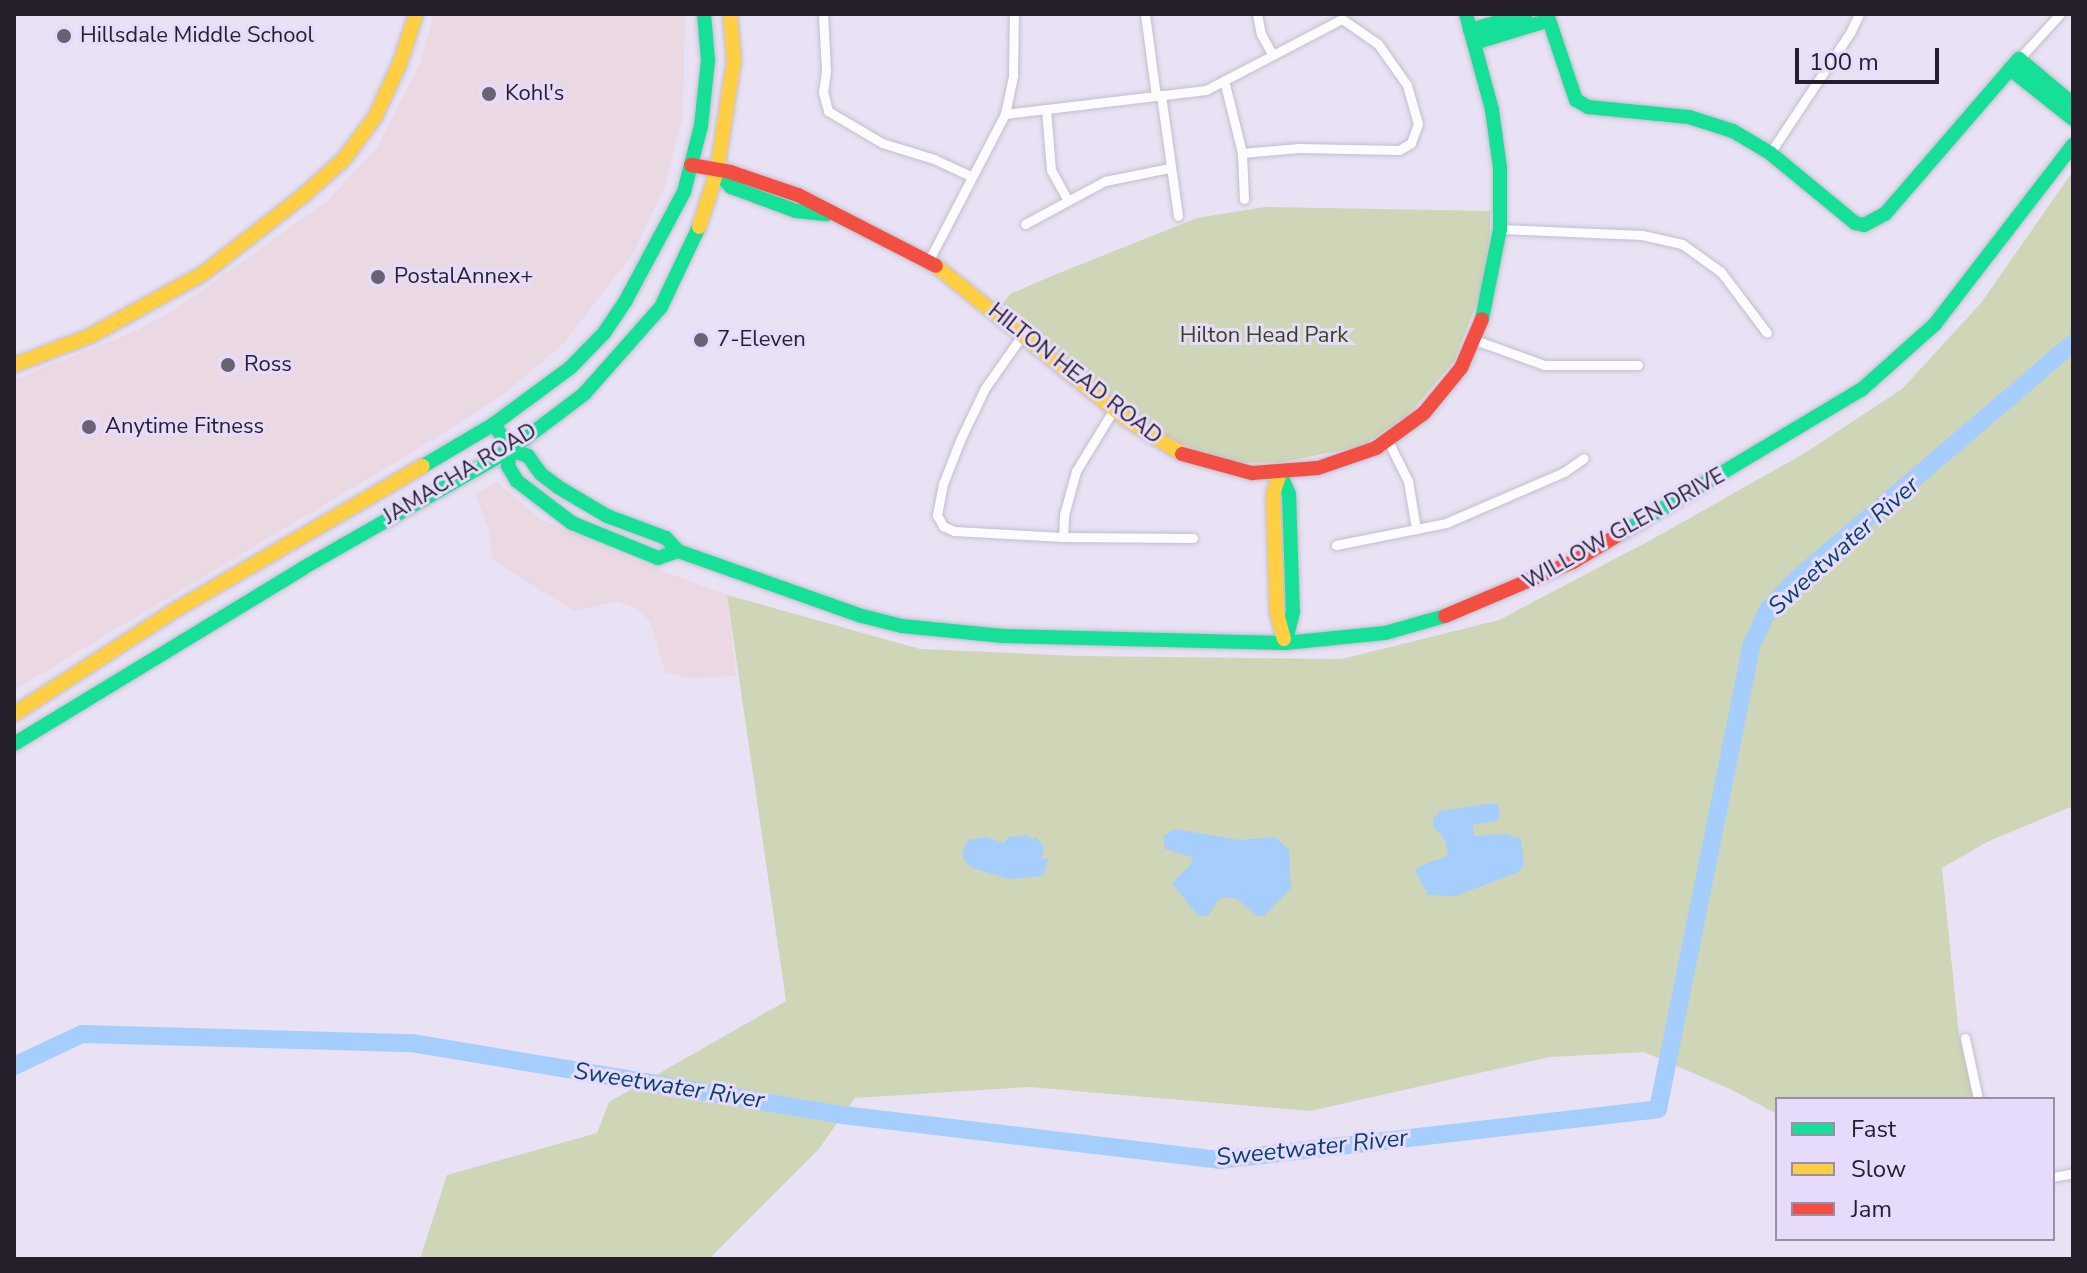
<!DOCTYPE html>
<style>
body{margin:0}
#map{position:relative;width:2087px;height:1273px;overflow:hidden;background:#e9e2f4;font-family:"Nunito Sans",sans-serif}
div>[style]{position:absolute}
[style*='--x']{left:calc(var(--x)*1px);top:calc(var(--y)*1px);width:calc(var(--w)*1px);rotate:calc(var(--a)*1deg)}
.commercial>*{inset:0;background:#ead8e3}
.green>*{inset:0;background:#ced6b7}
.water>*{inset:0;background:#a6cefc}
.river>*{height:18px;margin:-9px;padding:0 9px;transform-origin:9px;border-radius:9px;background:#a6cefc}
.roads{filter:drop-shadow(0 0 2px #c3becc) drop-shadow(0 0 2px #c3becc)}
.street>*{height:9px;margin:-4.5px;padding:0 4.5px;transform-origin:4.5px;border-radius:4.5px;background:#fcfbfd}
.fast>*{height:14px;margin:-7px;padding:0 7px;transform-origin:7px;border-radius:7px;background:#16e098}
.slow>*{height:14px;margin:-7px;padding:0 7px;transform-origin:7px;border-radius:7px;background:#ffcf43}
.jam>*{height:14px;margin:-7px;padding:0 7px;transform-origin:7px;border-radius:7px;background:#f24e42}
.dots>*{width:22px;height:22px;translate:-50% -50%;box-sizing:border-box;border:4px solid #e7dbfb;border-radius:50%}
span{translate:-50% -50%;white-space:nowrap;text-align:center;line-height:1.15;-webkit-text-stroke:6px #e7dbfb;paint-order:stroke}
.poi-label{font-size:22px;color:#241f2b}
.left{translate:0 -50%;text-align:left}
.park-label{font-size:22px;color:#39441c}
.street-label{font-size:22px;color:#241f2b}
.water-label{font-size:24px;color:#07426f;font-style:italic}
.frame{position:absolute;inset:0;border:16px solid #241f2b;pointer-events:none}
.legend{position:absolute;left:1775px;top:1097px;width:280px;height:144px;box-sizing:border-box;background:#e7dbfb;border:2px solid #9990a8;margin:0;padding:10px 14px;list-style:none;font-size:24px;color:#241f2b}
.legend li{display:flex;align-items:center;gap:16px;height:40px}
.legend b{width:40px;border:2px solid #9990a8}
.scale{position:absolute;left:1795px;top:48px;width:144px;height:36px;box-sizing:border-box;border:4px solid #241f2b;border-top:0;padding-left:10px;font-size:24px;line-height:28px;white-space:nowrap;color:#241f2b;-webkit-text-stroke:6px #e7dbfb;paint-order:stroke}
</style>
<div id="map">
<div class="commercial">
<div style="clip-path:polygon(434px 14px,685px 14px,683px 115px,664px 188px,634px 252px,564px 343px,508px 391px,429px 442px,14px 690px,14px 380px,136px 331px,176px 309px,327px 201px,377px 148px,420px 63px)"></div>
<div style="clip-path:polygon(497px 482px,542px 520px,636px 561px,727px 595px,736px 676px,689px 678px,665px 672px,650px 622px,637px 609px,617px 601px,574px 611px,493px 560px,488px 527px,475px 494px)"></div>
</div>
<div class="green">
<div style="clip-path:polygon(2073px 171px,2073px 806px,1987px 842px,1942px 868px,1959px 1035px,1974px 1099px,1777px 1099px,1777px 1114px,1730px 1089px,1644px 1052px,1550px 1057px,1310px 1111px,1029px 1087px,855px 1098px,818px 1150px,709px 1259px,420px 1259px,447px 1175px,597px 1133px,609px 1102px,786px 1001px,727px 595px,920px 649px,1079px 656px,1342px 659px,1499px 620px,1649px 541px,1805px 453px,1902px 389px,1981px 303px)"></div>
<div style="clip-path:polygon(1265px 207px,1490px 211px,1490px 235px,1481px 292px,1454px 361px,1410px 413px,1363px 446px,1283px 462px,1235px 463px,1197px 452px,1146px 426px,1002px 304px,1010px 294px,1054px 275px,1197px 218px)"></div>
</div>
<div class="water">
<div style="clip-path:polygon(1493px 803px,1498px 805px,1500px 814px,1497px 821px,1473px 825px,1474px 836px,1505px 834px,1521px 839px,1524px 865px,1518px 872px,1456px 896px,1428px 895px,1415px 871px,1420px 866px,1448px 856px,1445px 840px,1433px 826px,1433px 819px,1440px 811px)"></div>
<div style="clip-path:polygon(1175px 829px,1239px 840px,1275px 837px,1289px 850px,1291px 888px,1265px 915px,1257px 916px,1237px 899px,1224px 897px,1218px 900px,1208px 916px,1198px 916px,1172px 883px,1193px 862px,1191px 857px,1165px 849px,1163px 836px)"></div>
<div style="clip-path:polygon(1027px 835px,1030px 839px,1036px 837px,1044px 847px,1041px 859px,1049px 858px,1043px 876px,1010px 879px,972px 868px,963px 859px,963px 849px,968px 840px,986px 837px,1004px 843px,1008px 837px)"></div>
</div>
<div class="river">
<div style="--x:14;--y:1066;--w:75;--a:-25.2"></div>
<div style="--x:82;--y:1034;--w:330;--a:1.6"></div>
<div style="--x:412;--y:1043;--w:437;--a:9.5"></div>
<div style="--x:843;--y:1115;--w:379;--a:6.8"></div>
<div style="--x:1219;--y:1160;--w:442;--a:-6.6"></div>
<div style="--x:1658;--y:1109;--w:472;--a:-78.6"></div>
<div style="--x:1751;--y:646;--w:42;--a:-64.7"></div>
<div style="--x:1769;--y:608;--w:43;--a:-45.9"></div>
<div style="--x:1799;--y:577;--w:360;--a:-40.5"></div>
</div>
<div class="roads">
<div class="street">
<div style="--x:823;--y:14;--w:57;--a:87"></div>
<div style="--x:826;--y:71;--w:21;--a:98"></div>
<div style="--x:823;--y:92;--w:20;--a:75"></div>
<div style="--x:828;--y:111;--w:63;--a:30.7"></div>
<div style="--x:882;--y:143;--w:54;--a:17.1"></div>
<div style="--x:934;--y:159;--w:40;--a:25"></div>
<div style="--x:1145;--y:14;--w:83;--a:82.4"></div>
<div style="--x:1257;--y:14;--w:20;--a:79"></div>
<div style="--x:1261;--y:34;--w:23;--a:61"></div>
<div style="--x:2019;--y:59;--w:61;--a:-47.7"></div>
<div style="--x:1224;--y:80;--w:75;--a:76.1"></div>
<div style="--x:1242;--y:153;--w:46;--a:87.5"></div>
<div style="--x:1161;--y:95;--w:122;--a:82"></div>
<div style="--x:1046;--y:109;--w:61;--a:85.3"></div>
<div style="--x:1051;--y:170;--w:33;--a:61"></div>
<div style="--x:1005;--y:114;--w:202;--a:-6.8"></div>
<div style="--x:1206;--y:90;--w:153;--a:-27.6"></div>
<div style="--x:1242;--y:153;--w:57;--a:-5"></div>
<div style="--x:1299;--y:148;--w:100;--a:1.1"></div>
<div style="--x:1399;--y:150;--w:14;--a:-30"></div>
<div style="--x:1411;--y:143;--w:20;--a:-70"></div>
<div style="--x:1418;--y:124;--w:41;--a:-105.8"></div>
<div style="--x:1407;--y:85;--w:50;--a:-125.3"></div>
<div style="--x:1378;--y:44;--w:44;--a:-145.2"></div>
<div style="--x:1770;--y:153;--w:146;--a:-56.4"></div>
<div style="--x:1851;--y:31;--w:19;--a:-65"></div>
<div style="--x:1025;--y:224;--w:91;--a:-28.3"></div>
<div style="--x:1105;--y:181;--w:65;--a:-11.5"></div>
<div style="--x:1500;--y:229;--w:142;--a:2.4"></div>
<div style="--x:1642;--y:235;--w:41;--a:12.7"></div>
<div style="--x:1682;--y:244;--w:48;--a:35.7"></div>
<div style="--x:1721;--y:272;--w:76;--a:53"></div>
<div style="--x:929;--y:260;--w:165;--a:-62.5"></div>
<div style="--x:1005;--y:114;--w:40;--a:-78"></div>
<div style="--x:1013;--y:75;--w:61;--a:-89.1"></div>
<div style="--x:1023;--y:334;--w:66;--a:125.1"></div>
<div style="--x:985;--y:388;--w:55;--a:115.6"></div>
<div style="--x:961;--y:438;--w:49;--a:111.4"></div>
<div style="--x:943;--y:484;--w:32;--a:101"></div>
<div style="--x:937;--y:515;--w:13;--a:61"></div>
<div style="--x:943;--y:526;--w:12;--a:24"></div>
<div style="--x:954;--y:531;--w:109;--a:3.2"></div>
<div style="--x:1063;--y:537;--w:130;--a:0.4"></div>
<div style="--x:1475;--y:340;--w:73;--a:19.9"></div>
<div style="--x:1544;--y:365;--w:94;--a:0"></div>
<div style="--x:1388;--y:441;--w:45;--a:63.4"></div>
<div style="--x:1408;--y:481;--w:49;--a:80.5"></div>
<div style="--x:1063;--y:537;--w:22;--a:-87"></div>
<div style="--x:1064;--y:515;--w:46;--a:-74.7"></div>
<div style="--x:1076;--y:471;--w:73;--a:-58.5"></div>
<div style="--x:1336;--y:545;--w:112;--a:-11.3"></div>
<div style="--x:1446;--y:523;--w:129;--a:-23.4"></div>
<div style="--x:1564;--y:472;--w:24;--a:-35"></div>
<div style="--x:1965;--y:1038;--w:62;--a:78"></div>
<div style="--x:2053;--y:1177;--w:20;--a:-11"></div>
</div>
<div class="fast">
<div style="--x:1466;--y:14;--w:99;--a:74.8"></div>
<div style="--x:1492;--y:110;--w:59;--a:82.1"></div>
<div style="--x:1500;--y:168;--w:61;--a:90"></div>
<div style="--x:1500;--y:229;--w:92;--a:101.3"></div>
<div style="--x:1547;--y:14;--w:91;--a:71.4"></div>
<div style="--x:1576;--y:100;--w:14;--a:30"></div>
<div style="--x:1588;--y:107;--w:101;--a:5.7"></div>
<div style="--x:1689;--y:117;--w:46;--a:17.7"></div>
<div style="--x:1733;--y:131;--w:43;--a:30.7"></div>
<div style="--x:1770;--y:153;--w:110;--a:39.5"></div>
<div style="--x:1855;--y:223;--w:9;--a:13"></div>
<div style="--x:1864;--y:225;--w:24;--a:-28"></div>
<div style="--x:1885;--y:214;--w:205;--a:-49.2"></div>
<div style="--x:2019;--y:59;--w:70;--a:39.8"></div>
<div style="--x:1470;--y:30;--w:58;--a:-15.9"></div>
<div style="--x:1474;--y:43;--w:78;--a:-17"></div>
<div style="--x:2010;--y:69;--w:80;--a:38.4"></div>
<div style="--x:717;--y:171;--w:21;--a:49"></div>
<div style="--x:731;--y:187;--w:69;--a:20.3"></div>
<div style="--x:796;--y:211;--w:31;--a:6"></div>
<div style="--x:494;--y:424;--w:31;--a:58"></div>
<div style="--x:510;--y:450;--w:19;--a:18"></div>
<div style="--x:528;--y:456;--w:22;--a:54"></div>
<div style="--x:541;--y:474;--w:21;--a:37"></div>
<div style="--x:558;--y:487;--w:57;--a:30.6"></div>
<div style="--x:607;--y:516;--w:63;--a:20.4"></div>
<div style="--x:666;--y:538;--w:18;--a:47"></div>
<div style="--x:678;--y:551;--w:195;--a:19.5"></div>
<div style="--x:862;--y:616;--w:41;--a:14"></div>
<div style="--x:902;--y:626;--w:101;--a:5.7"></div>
<div style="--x:1003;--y:636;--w:282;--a:1.4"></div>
<div style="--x:1285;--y:643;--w:100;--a:-5.7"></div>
<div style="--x:1385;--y:633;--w:62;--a:-15.8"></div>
<div style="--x:510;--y:450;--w:16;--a:97"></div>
<div style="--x:508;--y:466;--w:17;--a:59"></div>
<div style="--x:517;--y:481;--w:69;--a:37.4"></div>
<div style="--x:572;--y:523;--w:93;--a:22.1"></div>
<div style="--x:658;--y:558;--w:21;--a:-19"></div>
<div style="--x:423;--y:466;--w:82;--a:-30.6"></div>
<div style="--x:494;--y:424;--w:94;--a:-36.4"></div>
<div style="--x:570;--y:368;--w:49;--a:-45.8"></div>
<div style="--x:604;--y:333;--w:40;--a:-56"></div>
<div style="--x:626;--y:300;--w:123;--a:-61.8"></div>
<div style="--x:684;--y:192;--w:68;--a:-75.6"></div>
<div style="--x:701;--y:126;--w:66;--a:-83.9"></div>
<div style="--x:708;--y:60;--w:46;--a:-95"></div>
<div style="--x:1280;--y:473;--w:23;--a:67"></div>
<div style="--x:1289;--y:494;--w:118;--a:88.1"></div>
<div style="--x:1293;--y:612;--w:32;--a:104"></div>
<div style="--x:1620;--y:534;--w:281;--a:-30.9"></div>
<div style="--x:1861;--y:390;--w:99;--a:-41.7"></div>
<div style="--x:1935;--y:324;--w:226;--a:-52.4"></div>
<div style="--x:14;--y:744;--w:338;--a:-31.3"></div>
<div style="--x:303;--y:568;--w:238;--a:-29.7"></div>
<div style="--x:510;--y:450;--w:93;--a:-37.1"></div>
<div style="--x:584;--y:394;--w:116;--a:-48.5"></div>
<div style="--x:661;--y:307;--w:89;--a:-64.6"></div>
</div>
<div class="slow">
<div style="--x:699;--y:227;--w:59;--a:-72.2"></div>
<div style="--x:717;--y:171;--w:112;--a:-81.3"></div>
<div style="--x:734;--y:60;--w:46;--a:-95"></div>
<div style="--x:936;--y:266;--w:248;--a:38.8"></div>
<div style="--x:1129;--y:421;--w:62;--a:31.9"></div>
<div style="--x:14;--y:365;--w:81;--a:-20.9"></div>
<div style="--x:90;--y:336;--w:130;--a:-28.9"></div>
<div style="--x:204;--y:273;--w:128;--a:-38"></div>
<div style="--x:305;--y:194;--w:52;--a:-41.9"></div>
<div style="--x:344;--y:159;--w:52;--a:-53.6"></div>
<div style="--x:375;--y:117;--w:60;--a:-65.2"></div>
<div style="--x:400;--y:63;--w:52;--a:-71.9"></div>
<div style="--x:1280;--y:473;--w:23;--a:108"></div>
<div style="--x:1273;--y:495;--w:118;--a:88.1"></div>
<div style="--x:1277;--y:613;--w:27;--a:75"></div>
<div style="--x:14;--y:714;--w:188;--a:-32.8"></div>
<div style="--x:172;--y:612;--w:290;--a:-30.2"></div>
</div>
<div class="jam">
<div style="--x:691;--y:165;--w:40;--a:10"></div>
<div style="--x:730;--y:172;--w:72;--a:18.7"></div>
<div style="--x:798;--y:195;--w:155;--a:27.2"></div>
<div style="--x:1182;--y:454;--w:73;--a:15.2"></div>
<div style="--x:1252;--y:473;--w:66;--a:-4.3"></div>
<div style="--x:1318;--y:468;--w:61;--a:-19"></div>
<div style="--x:1376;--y:448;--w:59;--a:-36.1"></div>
<div style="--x:1424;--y:413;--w:58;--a:-50.6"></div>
<div style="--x:1461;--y:368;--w:53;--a:-66.8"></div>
<div style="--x:1445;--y:616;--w:139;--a:-22.9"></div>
<div style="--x:1573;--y:562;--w:55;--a:-30.8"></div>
</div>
</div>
<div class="dots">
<div style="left:64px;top:36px;background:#696371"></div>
<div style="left:489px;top:94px;background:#696371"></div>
<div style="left:378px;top:277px;background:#696371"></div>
<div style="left:701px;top:340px;background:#696371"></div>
<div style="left:228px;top:365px;background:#696371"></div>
<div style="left:89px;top:427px;background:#696371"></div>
</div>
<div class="poi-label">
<span class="left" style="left:80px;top:36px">Hillsdale Middle School</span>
<span class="left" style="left:505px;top:94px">Kohl's</span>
<span class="left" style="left:394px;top:277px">PostalAnnex+</span>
<span class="left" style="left:717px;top:340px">7-Eleven</span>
<span class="left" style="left:244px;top:365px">Ross</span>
<span class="left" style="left:105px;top:427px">Anytime Fitness</span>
</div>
<div class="park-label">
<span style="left:1264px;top:336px">Hilton Head Park</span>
</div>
<div class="street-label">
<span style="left:1075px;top:374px;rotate:38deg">HILTON HEAD ROAD</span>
<span style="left:460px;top:474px;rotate:-31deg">JAMACHA ROAD</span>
<span style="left:1624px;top:529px;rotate:-29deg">WILLOW GLEN DRIVE</span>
</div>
<div class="water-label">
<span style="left:1844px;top:546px;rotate:-42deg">Sweetwater River</span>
<span style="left:669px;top:1086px;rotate:9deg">Sweetwater River</span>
<span style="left:1312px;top:1148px;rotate:-6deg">Sweetwater River</span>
</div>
<div class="frame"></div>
<ul class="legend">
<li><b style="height:10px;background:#16e098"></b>Fast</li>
<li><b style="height:10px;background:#ffcf43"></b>Slow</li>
<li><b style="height:10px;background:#f24e42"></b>Jam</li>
</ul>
<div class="scale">100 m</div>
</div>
